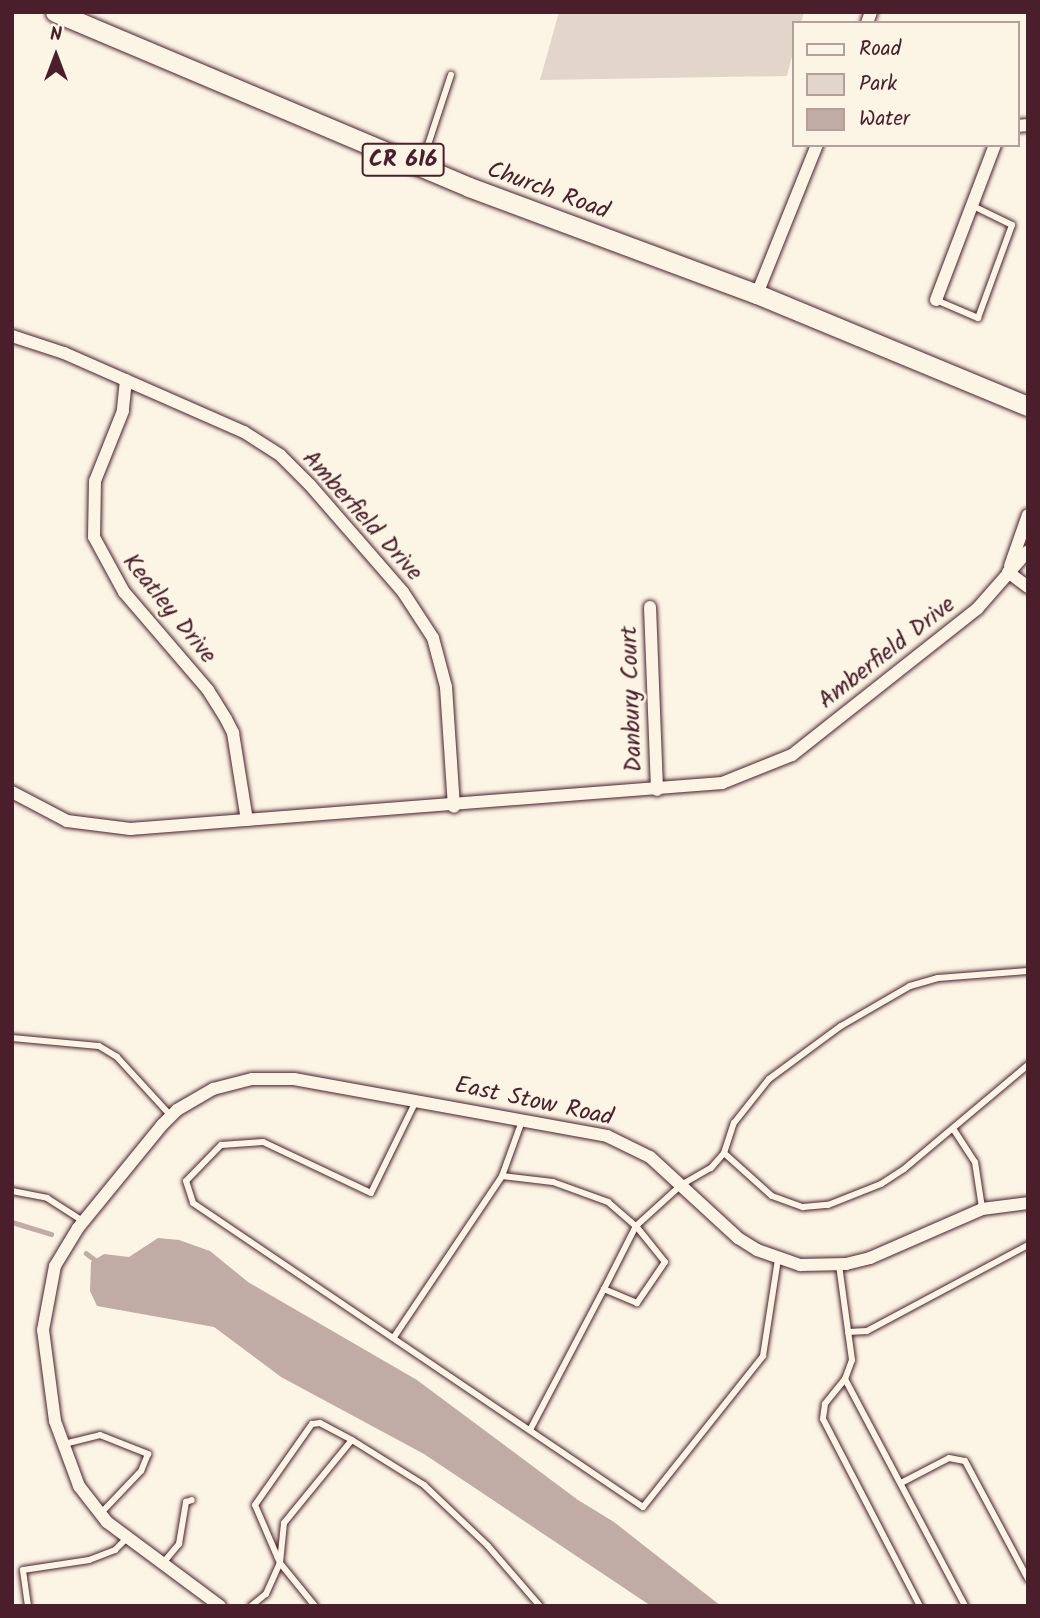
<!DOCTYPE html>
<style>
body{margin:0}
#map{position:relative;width:1040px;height:1618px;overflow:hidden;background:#fcf5e5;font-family:Kalam,sans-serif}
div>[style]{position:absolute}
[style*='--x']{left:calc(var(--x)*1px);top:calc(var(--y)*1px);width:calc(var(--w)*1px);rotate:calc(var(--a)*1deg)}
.green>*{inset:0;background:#e2d5ca}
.water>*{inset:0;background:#c0aca5}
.stream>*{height:4.5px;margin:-2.25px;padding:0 2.25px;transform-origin:2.25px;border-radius:2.25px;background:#c0aca5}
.roads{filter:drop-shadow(0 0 2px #4a1f2b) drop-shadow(0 0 2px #4a1f2b)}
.service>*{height:6px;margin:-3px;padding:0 3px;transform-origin:3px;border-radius:3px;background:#fcf5e5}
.minor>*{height:12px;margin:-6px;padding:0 6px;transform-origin:6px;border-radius:6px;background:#fcf5e5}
.primary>*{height:19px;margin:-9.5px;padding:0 9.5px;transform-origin:9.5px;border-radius:9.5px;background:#fcf5e5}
span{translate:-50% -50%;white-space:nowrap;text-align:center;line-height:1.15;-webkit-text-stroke:5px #fcf5e5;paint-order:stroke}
.shield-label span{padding:2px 5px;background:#fcf5e5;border:2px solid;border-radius:5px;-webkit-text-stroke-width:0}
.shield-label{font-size:23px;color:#4a1f2b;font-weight:700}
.street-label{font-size:24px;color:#4a1f2b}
.frame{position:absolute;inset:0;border:14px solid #4a1f2b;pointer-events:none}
.legend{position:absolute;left:792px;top:21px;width:228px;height:126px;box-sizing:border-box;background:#fcf5e5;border:2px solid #b59f9b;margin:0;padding:9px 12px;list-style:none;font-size:21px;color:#4a1f2b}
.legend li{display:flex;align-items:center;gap:14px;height:35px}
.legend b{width:35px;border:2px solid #b59f9b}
.north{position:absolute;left:21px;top:21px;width:70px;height:70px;-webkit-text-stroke:5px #fcf5e5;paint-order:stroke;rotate:0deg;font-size:19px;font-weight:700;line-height:28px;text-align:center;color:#4a1f2b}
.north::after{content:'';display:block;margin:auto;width:24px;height:32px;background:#4a1f2b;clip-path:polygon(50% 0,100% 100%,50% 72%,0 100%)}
</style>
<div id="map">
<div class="green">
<div style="clip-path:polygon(559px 12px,804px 12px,801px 23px,793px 23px,793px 52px,787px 76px,540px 80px)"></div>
</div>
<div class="water">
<div style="clip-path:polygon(158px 1238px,179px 1240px,210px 1251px,248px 1282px,417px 1380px,578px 1500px,614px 1522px,721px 1606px,651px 1606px,424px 1454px,281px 1377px,214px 1327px,97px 1306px,90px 1291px,91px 1262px,104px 1254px,129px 1257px)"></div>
</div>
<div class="stream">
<div style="--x:12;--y:1222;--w:41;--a:17.1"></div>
<div style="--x:86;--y:1253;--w:15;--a:37"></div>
</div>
<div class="roads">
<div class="service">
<div style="--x:421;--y:166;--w:96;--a:-71.8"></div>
<div style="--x:936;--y:300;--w:46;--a:23.2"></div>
<div style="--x:978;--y:318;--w:99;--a:-69.9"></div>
<div style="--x:1012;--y:225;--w:43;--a:-154"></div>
<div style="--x:12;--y:1038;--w:87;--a:5.3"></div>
<div style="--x:99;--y:1046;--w:21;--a:31"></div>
<div style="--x:117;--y:1057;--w:80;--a:47.5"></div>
<div style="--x:416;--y:1101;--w:102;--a:116.1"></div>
<div style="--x:371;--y:1193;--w:119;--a:-154.7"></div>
<div style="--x:263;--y:1142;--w:42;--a:175.9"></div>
<div style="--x:221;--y:1145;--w:50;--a:134.2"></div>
<div style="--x:186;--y:1181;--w:23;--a:72"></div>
<div style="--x:193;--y:1203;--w:543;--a:34.04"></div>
<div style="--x:643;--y:1507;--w:193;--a:-51.5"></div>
<div style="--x:763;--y:1356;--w:98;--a:-81.2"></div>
<div style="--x:522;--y:1121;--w:59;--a:110"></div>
<div style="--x:502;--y:1176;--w:51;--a:6.7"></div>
<div style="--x:553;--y:1182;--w:59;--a:20"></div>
<div style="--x:608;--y:1202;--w:37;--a:41"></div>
<div style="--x:636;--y:1226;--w:61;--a:-42.3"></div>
<div style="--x:681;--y:1185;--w:34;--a:-30"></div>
<div style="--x:711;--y:1168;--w:20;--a:-49"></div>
<div style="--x:724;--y:1153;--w:32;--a:-72"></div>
<div style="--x:734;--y:1123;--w:56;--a:-51.5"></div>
<div style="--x:769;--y:1079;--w:89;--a:-36.4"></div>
<div style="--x:841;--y:1026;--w:80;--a:-30.1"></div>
<div style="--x:910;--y:986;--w:29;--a:-16"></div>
<div style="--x:938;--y:978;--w:90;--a:-4.4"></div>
<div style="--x:954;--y:1130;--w:38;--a:57"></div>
<div style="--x:975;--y:1162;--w:47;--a:81.3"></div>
<div style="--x:724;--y:1153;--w:64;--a:41.9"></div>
<div style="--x:772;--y:1196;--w:33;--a:20"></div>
<div style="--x:803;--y:1207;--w:25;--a:-5"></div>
<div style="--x:828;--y:1205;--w:57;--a:-21.6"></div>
<div style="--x:881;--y:1184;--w:27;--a:-33"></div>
<div style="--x:904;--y:1169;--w:162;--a:-40"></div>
<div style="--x:12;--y:1191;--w:36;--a:11"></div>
<div style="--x:47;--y:1198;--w:43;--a:32.6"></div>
<div style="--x:839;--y:1265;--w:96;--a:82.2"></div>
<div style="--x:852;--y:1360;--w:20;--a:110"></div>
<div style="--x:845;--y:1379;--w:32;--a:129"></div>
<div style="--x:825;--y:1404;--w:15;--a:98"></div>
<div style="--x:823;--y:1419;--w:211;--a:62.6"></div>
<div style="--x:848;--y:1332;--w:19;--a:-3"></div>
<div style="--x:867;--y:1331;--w:183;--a:-28.1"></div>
<div style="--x:394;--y:1337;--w:194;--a:-56.1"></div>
<div style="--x:845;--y:1379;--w:257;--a:62.1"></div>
<div style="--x:530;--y:1430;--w:159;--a:-62.3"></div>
<div style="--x:604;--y:1289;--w:71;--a:-63.1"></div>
<div style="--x:636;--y:1226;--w:46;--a:51.1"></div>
<div style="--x:665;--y:1262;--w:50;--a:124.3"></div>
<div style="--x:637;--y:1303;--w:36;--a:-157"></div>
<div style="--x:64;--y:1444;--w:37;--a:-14"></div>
<div style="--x:100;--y:1435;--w:52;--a:21.6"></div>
<div style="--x:148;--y:1454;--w:18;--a:112"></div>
<div style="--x:141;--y:1471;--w:59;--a:133.6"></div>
<div style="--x:901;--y:1483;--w:54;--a:-27.5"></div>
<div style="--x:949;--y:1458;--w:16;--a:11"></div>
<div style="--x:965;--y:1461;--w:134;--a:61.9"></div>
<div style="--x:163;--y:1563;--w:25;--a:-50"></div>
<div style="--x:179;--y:1544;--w:43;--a:-80.5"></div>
<div style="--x:186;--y:1502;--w:6;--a:-18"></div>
<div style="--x:28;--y:1606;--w:36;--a:-98"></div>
<div style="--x:23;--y:1570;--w:67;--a:-8.6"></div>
<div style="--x:89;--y:1560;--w:28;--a:-21"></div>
<div style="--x:115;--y:1550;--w:17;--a:-45"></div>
<div style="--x:251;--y:1606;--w:19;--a:-39"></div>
<div style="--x:266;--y:1594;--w:34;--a:-66"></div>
<div style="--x:280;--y:1563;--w:40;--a:-84.3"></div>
<div style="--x:284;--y:1523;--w:107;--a:-50.7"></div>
<div style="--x:352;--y:1440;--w:85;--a:32"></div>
<div style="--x:424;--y:1485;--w:88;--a:43.6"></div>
<div style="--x:488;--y:1546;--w:79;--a:49.1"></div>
<div style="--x:315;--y:1606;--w:55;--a:-129.1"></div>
<div style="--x:280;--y:1563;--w:63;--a:-113.3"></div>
<div style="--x:255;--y:1505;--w:99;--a:-54.9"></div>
<div style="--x:312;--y:1424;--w:8;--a:-7"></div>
<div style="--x:320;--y:1423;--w:36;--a:28"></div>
</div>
<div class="minor">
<div style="--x:867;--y:23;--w:12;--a:-70"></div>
<div style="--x:1017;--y:126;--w:11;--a:-5"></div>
<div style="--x:757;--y:294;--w:161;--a:-68.1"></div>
<div style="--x:936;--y:300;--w:166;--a:-69.2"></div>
<div style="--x:12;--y:336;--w:55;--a:18.1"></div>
<div style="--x:64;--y:353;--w:197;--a:23.7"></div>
<div style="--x:244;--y:432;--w:43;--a:32.6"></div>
<div style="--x:280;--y:455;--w:42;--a:45"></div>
<div style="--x:310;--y:485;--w:142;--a:49"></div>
<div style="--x:403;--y:592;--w:55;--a:56.9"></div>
<div style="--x:433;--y:638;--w:51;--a:75.1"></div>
<div style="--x:446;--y:687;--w:120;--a:86.2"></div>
<div style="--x:126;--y:380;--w:31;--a:96"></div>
<div style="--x:123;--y:411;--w:75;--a:111.8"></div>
<div style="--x:95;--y:481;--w:56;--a:91"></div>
<div style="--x:94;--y:537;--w:63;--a:61.4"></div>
<div style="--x:124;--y:592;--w:129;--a:49.4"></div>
<div style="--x:208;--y:690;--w:34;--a:58"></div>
<div style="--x:226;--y:719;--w:16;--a:63"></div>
<div style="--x:233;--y:733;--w:88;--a:80.9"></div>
<div style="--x:1010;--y:566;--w:54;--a:-70.6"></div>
<div style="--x:1008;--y:572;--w:25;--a:37"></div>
<div style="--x:650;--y:607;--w:183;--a:87.8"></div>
<div style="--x:12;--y:792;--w:62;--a:27.8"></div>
<div style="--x:67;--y:821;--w:64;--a:7.2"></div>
<div style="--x:130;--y:829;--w:594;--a:-4.44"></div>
<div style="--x:722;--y:783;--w:75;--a:-21.8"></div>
<div style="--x:792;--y:755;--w:236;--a:-38.3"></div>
<div style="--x:977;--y:609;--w:77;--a:-48.7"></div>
<div style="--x:220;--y:1606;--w:141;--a:-143.4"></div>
<div style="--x:107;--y:1522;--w:46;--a:-127.9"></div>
<div style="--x:79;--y:1486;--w:69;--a:-110.3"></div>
<div style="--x:55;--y:1421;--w:92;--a:-97.5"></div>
<div style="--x:43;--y:1330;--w:65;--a:-79.4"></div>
<div style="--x:55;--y:1266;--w:44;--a:-58.8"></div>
<div style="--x:78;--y:1228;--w:133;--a:-50.8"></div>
<div style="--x:162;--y:1125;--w:21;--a:-45"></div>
<div style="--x:177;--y:1110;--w:42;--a:-30.3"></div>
<div style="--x:213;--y:1089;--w:40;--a:-14.4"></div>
<div style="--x:252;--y:1079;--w:42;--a:0"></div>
<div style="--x:294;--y:1079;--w:318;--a:10.3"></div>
<div style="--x:607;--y:1136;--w:48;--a:26"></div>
<div style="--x:650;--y:1157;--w:120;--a:42.6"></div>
<div style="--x:738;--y:1238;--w:22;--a:32"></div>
<div style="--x:757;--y:1250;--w:46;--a:19.2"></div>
<div style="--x:800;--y:1265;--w:46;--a:-1.2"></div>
<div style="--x:846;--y:1264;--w:25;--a:-14"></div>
<div style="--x:870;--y:1258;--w:122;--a:-23.6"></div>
<div style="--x:982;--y:1209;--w:46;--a:-7.4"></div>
</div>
<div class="primary">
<div style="--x:55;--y:12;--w:449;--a:22.9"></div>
<div style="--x:469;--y:187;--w:307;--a:20.4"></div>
<div style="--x:757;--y:294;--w:293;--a:22.5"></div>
</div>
</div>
<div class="shield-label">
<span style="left:403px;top:160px">CR 616</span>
</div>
<div class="street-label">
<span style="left:548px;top:191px;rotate:20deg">Church Road</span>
<span style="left:362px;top:516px;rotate:48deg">Amberfield Drive</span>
<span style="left:169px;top:609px;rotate:51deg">Keatley Drive</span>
<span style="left:887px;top:653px;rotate:-38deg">Amberfield Drive</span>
<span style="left:632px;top:699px;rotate:-92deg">Danbury Court</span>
<span style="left:534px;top:1102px;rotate:12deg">East Stow Road</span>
</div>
<div class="frame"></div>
<ul class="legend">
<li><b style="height:9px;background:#fcf5e5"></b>Road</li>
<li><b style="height:19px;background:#e2d5ca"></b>Park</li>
<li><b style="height:19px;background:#c0aca5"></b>Water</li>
</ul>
<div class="north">N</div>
</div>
